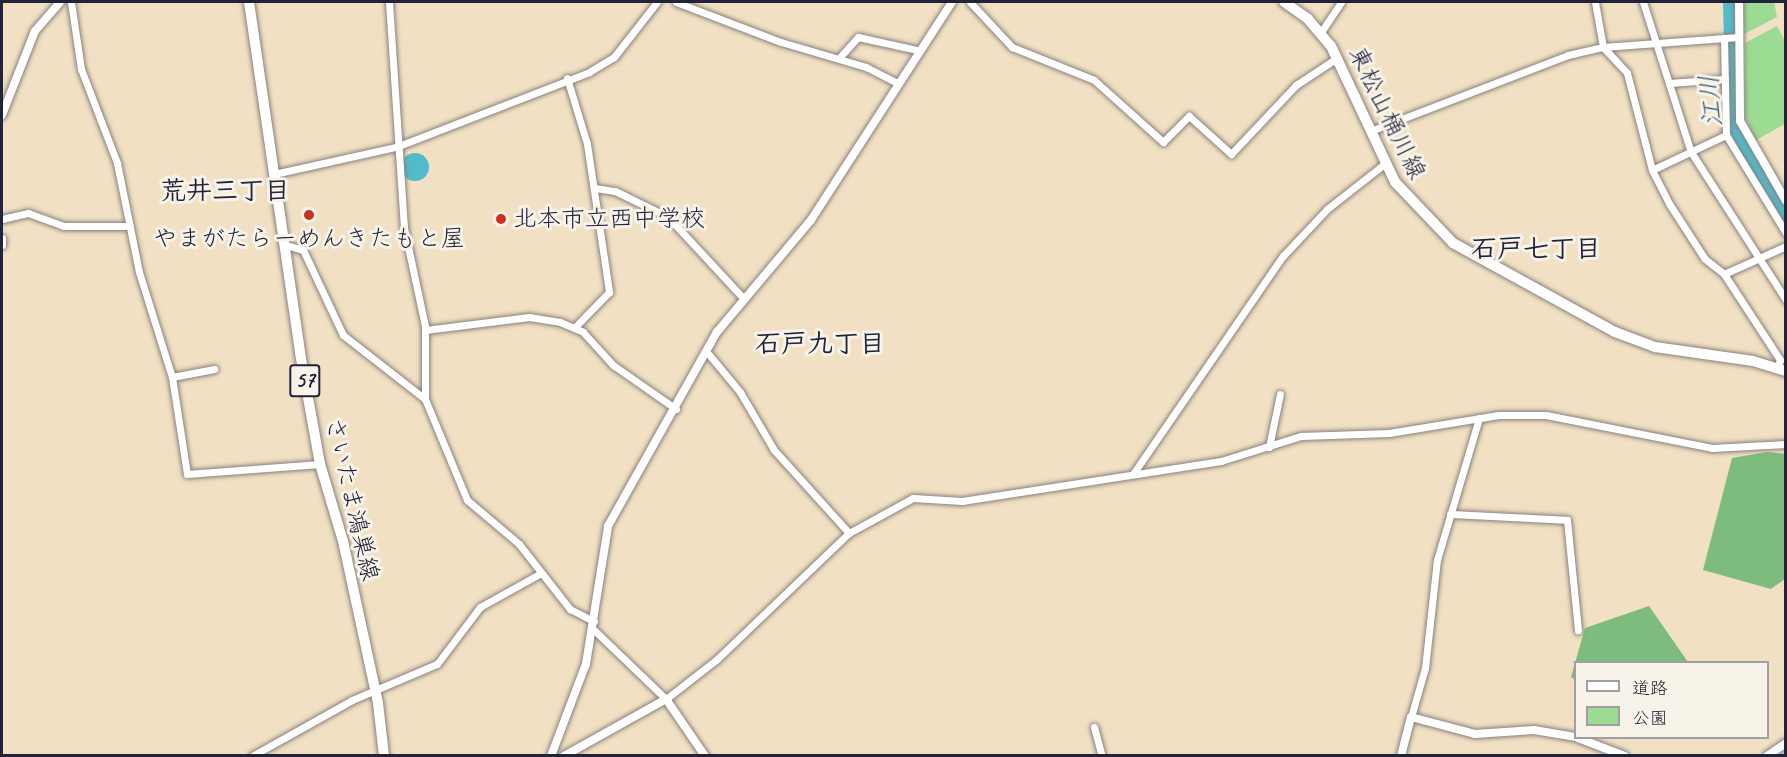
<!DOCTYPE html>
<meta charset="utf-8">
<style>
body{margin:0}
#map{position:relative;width:1787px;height:757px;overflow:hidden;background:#f1e0c3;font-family:Caveat,"Klee One",sans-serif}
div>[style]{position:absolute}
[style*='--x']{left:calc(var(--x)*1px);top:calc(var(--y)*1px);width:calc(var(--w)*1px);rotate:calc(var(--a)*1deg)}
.green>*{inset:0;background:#9cdc92}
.forest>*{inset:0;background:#7dbc7c}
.water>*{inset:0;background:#50bcca}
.round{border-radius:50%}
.river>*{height:14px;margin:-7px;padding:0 7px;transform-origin:7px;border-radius:7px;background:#50bcca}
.roads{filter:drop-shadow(0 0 2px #8a817f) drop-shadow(0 0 2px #8a817f)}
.minor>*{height:7px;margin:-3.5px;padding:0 3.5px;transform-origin:3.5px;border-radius:3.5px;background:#fff}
.tertiary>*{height:8px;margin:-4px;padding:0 4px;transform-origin:4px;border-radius:4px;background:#fff}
.primary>*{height:10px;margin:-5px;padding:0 5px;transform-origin:5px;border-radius:5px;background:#fff}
.dots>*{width:16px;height:16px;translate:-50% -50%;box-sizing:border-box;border:3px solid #f7f3e8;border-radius:50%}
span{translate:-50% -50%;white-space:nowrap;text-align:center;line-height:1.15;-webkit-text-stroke:6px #f7f3e8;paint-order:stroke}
.shield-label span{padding:2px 4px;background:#f7f3e8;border:2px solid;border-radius:4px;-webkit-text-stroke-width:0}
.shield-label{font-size:22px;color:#22223b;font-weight:700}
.street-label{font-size:24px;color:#22223b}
.poi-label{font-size:24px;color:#22223b}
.left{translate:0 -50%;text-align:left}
.water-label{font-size:26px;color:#32586d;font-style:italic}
.neighbourhood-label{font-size:26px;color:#22223b;font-weight:700}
.frame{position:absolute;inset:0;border:3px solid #22223b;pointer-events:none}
.legend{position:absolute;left:1574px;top:661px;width:195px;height:78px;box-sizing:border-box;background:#f7f3e8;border:2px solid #a29fa3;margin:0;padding:8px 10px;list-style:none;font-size:18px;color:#22223b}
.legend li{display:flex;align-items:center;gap:12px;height:30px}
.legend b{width:30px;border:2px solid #a29fa3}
</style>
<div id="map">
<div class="green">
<div style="clip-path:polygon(1744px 2px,1774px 2px,1777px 17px,1744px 34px)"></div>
<div style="clip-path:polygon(1777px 26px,1785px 41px,1785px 124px,1756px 140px,1745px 117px,1745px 43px)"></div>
</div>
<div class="forest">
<div style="clip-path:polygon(1767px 452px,1786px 454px,1785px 579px,1771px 589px,1703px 570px,1732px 458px)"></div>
<div style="clip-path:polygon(1649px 606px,1688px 662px,1576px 662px,1575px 680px,1571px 677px,1585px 628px)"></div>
</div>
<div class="water">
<div class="round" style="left:401px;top:153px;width:28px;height:28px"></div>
</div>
<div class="river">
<div style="--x:1730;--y:2;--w:121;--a:88.6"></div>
<div style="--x:1733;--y:123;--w:111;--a:61.6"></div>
</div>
<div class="roads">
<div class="minor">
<div style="--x:71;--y:2;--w:68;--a:81.5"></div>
<div style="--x:81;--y:69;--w:101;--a:69"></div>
<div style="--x:117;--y:163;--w:111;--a:78.6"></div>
<div style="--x:139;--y:272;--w:110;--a:72.6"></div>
<div style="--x:172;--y:377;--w:98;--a:81.2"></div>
<div style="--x:187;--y:474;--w:133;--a:-4.3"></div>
<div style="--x:389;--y:2;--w:226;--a:86.2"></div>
<div style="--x:404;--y:228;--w:100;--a:77.9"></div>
<div style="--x:425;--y:326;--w:73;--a:90"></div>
<div style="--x:425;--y:399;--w:109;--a:67.4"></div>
<div style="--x:467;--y:500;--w:68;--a:40.2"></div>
<div style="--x:519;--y:544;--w:83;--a:51.9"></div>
<div style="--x:570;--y:609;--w:27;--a:27"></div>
<div style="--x:676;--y:2;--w:112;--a:20.9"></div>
<div style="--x:781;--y:42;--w:89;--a:16.4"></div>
<div style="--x:866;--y:67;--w:36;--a:27"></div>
<div style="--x:970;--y:2;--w:62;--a:47"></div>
<div style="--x:1012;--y:47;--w:88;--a:21.9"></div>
<div style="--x:1094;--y:80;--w:93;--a:41.9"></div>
<div style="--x:1163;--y:142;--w:37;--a:-45"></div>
<div style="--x:1189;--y:116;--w:57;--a:42.1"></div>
<div style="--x:1231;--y:154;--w:95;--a:-46.7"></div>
<div style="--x:1296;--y:85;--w:49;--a:-33.4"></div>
<div style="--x:1595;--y:2;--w:46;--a:79.9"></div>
<div style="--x:1603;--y:47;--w:35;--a:47"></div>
<div style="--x:1627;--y:73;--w:100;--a:75.5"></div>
<div style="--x:1652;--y:170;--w:39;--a:63"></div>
<div style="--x:1670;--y:205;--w:64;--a:57.1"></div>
<div style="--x:1705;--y:259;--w:24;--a:38"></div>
<div style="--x:1724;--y:274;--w:103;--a:56.9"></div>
<div style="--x:1780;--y:360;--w:9;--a:111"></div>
<div style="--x:1643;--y:2;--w:157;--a:72.3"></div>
<div style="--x:1691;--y:152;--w:176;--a:57.3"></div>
<div style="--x:1321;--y:32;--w:36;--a:-56"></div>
<div style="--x:1724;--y:38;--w:97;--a:88.8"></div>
<div style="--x:1726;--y:135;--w:115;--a:58.5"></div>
<div style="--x:840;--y:57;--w:27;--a:-48"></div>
<div style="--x:858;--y:37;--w:60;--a:12.4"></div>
<div style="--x:567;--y:78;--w:69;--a:73.1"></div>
<div style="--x:587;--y:144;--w:150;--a:81.5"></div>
<div style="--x:609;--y:292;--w:50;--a:134.2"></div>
<div style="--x:1669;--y:83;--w:56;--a:-4.1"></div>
<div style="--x:1373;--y:130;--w:209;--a:-21"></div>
<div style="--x:1568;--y:55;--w:36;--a:-13"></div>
<div style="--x:1603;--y:47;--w:136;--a:-4.2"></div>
<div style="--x:1652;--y:170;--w:82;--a:-25.3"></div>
<div style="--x:274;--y:174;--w:125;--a:-12.5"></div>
<div style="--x:396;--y:147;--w:207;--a:-21.2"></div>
<div style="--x:589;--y:72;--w:29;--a:-31"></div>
<div style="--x:614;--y:57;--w:70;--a:-52"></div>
<div style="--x:595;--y:188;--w:20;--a:9"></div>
<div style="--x:615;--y:191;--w:59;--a:26.1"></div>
<div style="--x:668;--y:217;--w:112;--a:47.2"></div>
<div style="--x:2;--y:219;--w:27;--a:-13"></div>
<div style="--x:28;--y:213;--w:38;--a:20"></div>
<div style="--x:64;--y:226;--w:66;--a:0"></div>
<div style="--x:2;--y:238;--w:7;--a:90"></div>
<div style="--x:283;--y:244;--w:21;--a:17"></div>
<div style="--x:303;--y:250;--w:94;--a:64.8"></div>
<div style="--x:343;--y:335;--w:104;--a:38"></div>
<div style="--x:1724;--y:274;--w:68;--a:-24.3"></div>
<div style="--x:425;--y:330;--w:105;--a:-7.1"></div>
<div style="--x:529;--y:317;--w:31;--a:9"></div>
<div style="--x:560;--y:322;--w:25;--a:23"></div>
<div style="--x:583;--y:332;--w:45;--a:47.7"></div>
<div style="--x:613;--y:365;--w:77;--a:34.9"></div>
<div style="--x:706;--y:351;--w:53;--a:50.3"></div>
<div style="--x:740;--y:392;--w:67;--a:59.6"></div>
<div style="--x:774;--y:450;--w:112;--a:47.9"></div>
<div style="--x:172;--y:377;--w:43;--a:-10.8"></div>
<div style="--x:1269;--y:447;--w:54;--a:-78.3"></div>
<div style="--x:1133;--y:474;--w:265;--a:-55.5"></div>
<div style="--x:1283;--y:256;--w:64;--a:-46.9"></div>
<div style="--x:1327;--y:209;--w:76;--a:-38.1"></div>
<div style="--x:1450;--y:514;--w:117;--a:2.9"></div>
<div style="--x:1567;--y:520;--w:111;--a:84.3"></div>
<div style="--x:593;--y:629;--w:101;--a:43.8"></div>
<div style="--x:666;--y:699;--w:65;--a:-38.1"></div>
<div style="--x:717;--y:659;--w:182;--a:-43.7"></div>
<div style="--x:849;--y:533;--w:73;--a:-28.7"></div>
<div style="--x:913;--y:498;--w:49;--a:3.5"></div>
<div style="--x:962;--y:501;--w:262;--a:-8.8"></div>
<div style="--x:1221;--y:461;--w:84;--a:-17.4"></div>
<div style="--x:1301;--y:436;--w:88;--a:-2"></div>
<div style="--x:1389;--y:433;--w:111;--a:-9.3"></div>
<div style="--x:1499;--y:415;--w:47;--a:0"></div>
<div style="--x:1546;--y:415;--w:169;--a:11.2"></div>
<div style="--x:1712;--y:448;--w:74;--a:-3.1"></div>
<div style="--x:1411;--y:717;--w:51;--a:-74.1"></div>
<div style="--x:1425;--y:668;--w:109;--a:-83.7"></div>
<div style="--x:1437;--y:560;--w:148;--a:-73.5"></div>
<div style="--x:1094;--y:727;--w:30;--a:75"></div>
<div style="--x:252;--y:756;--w:115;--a:-29.2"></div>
<div style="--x:352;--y:700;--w:92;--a:-23"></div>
<div style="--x:437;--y:664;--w:71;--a:-53"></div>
<div style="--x:480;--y:607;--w:70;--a:-29.1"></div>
</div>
<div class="tertiary">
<div style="--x:1739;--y:2;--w:119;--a:89.5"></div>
<div style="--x:1740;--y:121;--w:92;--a:60.1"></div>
<div style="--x:2;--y:115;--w:90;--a:-68.6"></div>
<div style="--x:35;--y:31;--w:38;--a:-49"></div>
<div style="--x:1578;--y:738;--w:50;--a:21"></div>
<div style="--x:551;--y:756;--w:98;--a:-69.2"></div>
<div style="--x:586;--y:664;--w:140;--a:-80.9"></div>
<div style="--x:608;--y:526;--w:223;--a:-60.7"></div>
<div style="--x:717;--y:332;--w:146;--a:-50"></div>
<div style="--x:811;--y:220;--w:260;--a:-57.1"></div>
<div style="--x:564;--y:756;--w:117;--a:-29.2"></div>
<div style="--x:666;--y:699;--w:69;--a:55.6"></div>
<div style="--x:1401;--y:756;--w:40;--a:-75.6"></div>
<div style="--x:1411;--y:717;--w:66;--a:14.9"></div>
<div style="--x:1475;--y:734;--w:59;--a:-3.9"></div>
<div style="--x:1534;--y:730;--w:43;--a:9.5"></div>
<div style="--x:1767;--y:756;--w:23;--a:-34"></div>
</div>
<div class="primary">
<div style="--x:249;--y:2;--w:355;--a:81.7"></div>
<div style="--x:300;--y:353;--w:113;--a:79.8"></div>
<div style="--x:320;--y:464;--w:80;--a:73.4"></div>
<div style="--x:343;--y:541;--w:166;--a:77.8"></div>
<div style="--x:378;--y:703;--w:53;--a:83.5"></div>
<div style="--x:1284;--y:2;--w:29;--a:35"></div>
<div style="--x:1308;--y:19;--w:35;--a:50"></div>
<div style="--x:1331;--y:46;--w:150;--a:64.8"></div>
<div style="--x:1395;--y:182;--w:84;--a:46.4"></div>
<div style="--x:1453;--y:243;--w:185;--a:28.8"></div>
<div style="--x:1615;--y:332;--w:43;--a:20.6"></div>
<div style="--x:1655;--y:347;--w:99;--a:8.1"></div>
<div style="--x:1753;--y:361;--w:34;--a:17"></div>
</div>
</div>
<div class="dots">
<div style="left:309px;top:215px;background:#c8321e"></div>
<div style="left:501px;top:219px;background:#c8321e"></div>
</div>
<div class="shield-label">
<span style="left:305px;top:381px">57</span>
</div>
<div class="street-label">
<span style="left:1387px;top:113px;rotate:64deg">東松山桶川線</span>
<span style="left:352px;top:499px;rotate:77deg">さいたま鴻巣線</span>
</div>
<div class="poi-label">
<span class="left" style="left:513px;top:219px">北本市立西中学校</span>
<span style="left:309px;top:239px">やまがたらーめんきたもと屋</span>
</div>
<div class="water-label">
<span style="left:1711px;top:101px;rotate:-95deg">江川</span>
</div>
<div class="neighbourhood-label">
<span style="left:225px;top:191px">荒井三丁目</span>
<span style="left:1536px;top:249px">石戸七丁目</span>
<span style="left:820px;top:344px">石戸九丁目</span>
</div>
<div class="frame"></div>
<ul class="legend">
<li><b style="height:8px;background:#fff"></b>道路</li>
<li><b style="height:16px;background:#9cdc92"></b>公園</li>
</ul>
</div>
